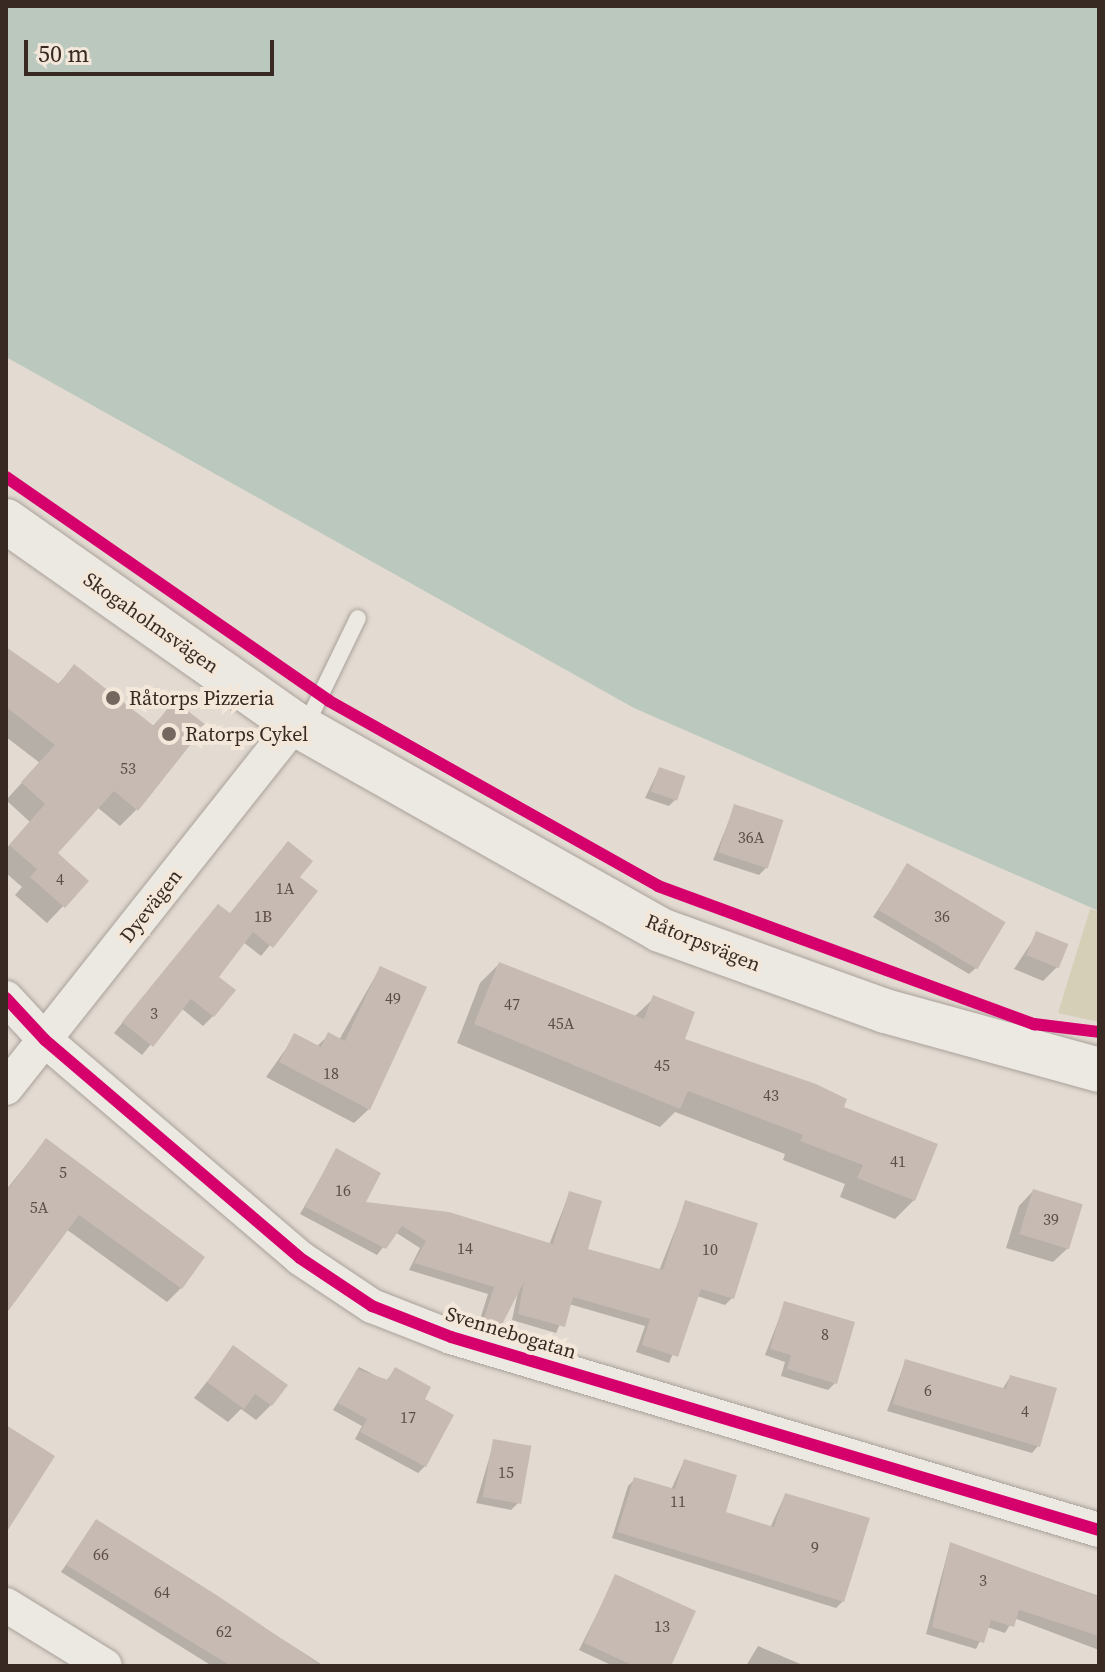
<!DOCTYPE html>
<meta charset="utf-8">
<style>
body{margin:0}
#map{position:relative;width:1105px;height:1672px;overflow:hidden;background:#e3dbd2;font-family:"Source Serif 4",serif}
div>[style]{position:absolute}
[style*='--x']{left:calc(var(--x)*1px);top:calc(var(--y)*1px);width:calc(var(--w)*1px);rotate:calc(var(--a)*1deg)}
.green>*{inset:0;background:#d4cfb6}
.water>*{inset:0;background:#bbc8be}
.shadow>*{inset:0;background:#0003}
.building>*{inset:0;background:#c7bab3;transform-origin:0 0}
.roads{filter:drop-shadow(0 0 2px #a9a19a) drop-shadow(0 0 2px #a9a19a)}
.lane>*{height:16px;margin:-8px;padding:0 8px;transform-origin:8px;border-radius:8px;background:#ece8e2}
.street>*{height:34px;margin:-17px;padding:0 17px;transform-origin:17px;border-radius:17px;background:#ece8e2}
.secondary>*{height:44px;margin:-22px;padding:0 22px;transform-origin:22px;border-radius:22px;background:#ece8e2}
.cycleway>*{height:12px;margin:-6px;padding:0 6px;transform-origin:6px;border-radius:6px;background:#d6006c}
.dots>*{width:22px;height:22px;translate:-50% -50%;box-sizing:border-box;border:4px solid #f3e7d9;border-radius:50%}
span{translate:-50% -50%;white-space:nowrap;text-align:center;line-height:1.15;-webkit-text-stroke:8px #f3e7d9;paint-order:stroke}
.number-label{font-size:16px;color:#5c4d46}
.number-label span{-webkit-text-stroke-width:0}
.street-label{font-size:20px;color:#382922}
.poi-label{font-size:20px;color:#382922}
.left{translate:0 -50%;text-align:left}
.frame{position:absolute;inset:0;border:8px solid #382922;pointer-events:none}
.scale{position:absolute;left:24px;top:40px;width:250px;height:36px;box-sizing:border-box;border:4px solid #382922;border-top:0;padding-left:10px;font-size:24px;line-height:28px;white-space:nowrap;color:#382922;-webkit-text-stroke:6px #f3e7d9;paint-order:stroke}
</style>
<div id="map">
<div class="green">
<div style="clip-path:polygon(1090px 909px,1099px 911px,1099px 1022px,1058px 1013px)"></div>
</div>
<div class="water">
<div style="clip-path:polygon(6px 6px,1099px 6px,1099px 911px,634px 708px,6px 357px)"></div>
</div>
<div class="shadow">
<div style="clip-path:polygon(6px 649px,57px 685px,75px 667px,152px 727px,175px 702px,137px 809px,120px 826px,97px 807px,56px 853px,87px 881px,47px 923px,15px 895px,22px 887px,6px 873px,6px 849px,30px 822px,6px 800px,40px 763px,6px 737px)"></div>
<div style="clip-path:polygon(659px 769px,676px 799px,669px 806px,645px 798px)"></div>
<div style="clip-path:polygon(735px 806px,766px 868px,759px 875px,713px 860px)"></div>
<div style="clip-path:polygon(907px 866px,976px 968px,969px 974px,873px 917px)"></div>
<div style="clip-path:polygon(297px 877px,315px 891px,261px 956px,243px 942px,216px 977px,213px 1016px,203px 1026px,181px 1008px,142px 1055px,114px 1033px,209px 917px,229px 915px)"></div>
<div style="clip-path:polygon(1037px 934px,1057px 967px,1043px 981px,1014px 969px)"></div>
<div style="clip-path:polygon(499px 964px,634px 1017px,654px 998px,682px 1040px,842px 1108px,914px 1200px,895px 1219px,840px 1197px,845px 1184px,783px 1160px,785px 1154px,675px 1112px,660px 1127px,457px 1043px,480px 983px)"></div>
<div style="clip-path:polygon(380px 968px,369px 1109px,354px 1123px,266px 1077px,295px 1036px,316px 1047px,329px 1035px,339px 1040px)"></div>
<div style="clip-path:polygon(46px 1140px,181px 1288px,167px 1302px,66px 1229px,6px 1309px,6px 1190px)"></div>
<div style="clip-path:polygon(336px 1151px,362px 1204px,549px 1245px,569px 1194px,585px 1250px,659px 1271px,686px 1202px,732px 1298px,725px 1305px,697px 1296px,669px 1363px,636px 1352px,645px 1326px,569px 1304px,556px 1333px,512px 1320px,518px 1292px,490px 1336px,476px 1332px,488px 1294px,409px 1270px,420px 1248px,395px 1232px,377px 1255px,300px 1214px)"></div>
<div style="clip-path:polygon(1033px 1191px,1068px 1248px,1053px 1262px,1006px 1248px,1019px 1206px)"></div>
<div style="clip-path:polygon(785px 1303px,835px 1383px,828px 1390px,781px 1376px,785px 1362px,765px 1355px)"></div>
<div style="clip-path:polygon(234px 1348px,271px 1405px,256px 1420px,241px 1409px,228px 1422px,194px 1398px)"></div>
<div style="clip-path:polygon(905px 1362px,1002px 1390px,1010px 1377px,1038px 1446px,1032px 1453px,887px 1411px)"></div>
<div style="clip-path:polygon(359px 1367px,386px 1381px,395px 1370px,422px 1400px,425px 1466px,418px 1473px,355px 1439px,362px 1426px,333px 1410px)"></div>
<div style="clip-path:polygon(494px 1442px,518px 1503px,511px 1510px,476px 1503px)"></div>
<div style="clip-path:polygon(684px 1461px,723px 1514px,770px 1528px,785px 1495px,843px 1601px,836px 1608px,612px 1538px,628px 1486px,635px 1479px,671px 1490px)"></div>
<div style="clip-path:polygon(97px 1521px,324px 1666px,212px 1666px,61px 1572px)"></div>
<div style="clip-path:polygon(950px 1544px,1099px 1596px,1099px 1650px,1014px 1618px,1005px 1633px,987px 1627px,976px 1649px,926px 1634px)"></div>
<div style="clip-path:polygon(616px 1576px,669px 1666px,613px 1666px,579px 1650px)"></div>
<div style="clip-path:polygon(758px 1646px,805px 1666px,746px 1666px)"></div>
</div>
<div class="building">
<div style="clip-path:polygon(6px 647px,59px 684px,74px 664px,154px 726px,174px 700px,206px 725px,138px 811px,114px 791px,58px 853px,89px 881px,65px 908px,30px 877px,37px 869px,9px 845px,45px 804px,21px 782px,55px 745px,6px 707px)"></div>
<div style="left:659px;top:767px;width:28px;height:26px;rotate:19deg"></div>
<div style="left:734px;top:804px;width:52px;height:51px;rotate:18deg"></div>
<div style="clip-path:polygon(288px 841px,313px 861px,300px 877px,318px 891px,273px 948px,253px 932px,219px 977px,236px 990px,214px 1017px,191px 999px,153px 1047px,122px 1022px,218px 904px,230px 913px)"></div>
<div style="left:907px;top:863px;width:115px;height:55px;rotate:31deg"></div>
<div style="left:1036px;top:931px;width:35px;height:26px;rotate:22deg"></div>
<div style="clip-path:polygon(499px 962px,644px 1019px,653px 995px,695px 1012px,685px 1039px,816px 1084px,847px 1099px,844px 1107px,938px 1144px,915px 1201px,857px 1178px,863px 1165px,800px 1141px,803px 1135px,688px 1091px,680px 1109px,474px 1024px)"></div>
<div style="clip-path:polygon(380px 966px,427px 987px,370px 1110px,279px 1062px,294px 1033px,321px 1047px,328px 1032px,345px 1041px)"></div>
<div style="clip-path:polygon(46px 1138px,205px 1257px,182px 1289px,79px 1215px,6px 1314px,6px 1192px)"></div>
<div style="clip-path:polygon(336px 1148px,381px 1173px,366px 1202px,449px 1212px,553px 1244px,569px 1191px,602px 1201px,588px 1249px,663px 1270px,685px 1200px,758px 1223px,734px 1299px,701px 1289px,678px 1357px,642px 1345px,650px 1319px,573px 1297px,565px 1327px,518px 1314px,524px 1282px,499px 1330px,482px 1325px,494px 1287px,414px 1263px,426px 1241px,402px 1226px,386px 1249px,305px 1207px)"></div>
<div style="left:1033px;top:1189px;width:52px;height:47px;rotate:17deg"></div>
<div style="clip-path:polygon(784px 1301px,855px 1322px,837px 1384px,787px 1369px,791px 1355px,770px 1349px)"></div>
<div style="clip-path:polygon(233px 1345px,288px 1385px,272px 1406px,255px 1394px,244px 1409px,207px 1382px)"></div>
<div style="clip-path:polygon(905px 1359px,1006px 1389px,1010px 1375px,1057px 1388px,1040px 1447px,893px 1404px)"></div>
<div style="clip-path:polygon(395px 1367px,431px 1387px,425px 1399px,454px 1415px,426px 1467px,360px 1432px,367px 1419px,338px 1403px,357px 1369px,388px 1380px)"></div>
<div style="clip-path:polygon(6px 1425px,55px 1456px,6px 1533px)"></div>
<div style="left:493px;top:1439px;width:39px;height:59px;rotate:10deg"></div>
<div style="clip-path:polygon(684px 1459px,737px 1475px,726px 1512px,774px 1527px,785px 1493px,870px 1518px,844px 1602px,617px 1532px,634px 1477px,675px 1489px)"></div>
<div style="clip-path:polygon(96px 1519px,218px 1596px,322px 1666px,231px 1666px,66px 1565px)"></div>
<div style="clip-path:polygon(950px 1542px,1099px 1597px,1099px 1636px,1019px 1610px,1014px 1627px,991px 1620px,984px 1643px,932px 1627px)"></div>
<div style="clip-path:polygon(615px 1574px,696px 1611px,671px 1666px,634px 1666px,584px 1643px)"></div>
</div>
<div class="roads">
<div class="lane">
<div style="--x:305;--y:727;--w:121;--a:-64.1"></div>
</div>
<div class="street">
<div style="--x:6;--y:998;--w:57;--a:47.1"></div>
<div style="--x:45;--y:1040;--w:335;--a:40.5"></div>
<div style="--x:300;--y:1258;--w:87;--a:33.7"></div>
<div style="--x:372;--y:1306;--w:85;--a:21.4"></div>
<div style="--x:451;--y:1337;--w:676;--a:16.59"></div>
<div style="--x:6;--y:1088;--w:465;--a:-51.6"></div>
<div style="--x:6;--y:1605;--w:116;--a:31.6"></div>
</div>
<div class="secondary">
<div style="--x:6;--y:521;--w:353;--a:35.1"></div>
<div style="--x:295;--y:724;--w:419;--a:29.4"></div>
<div style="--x:660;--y:930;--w:239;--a:19.8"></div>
<div style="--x:885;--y:1011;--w:222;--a:15.4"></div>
</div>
</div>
<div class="cycleway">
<div style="--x:6;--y:477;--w:393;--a:34.7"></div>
<div style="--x:329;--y:701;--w:377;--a:29.3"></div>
<div style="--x:658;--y:886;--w:401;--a:20.2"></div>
<div style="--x:1034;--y:1024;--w:65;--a:7"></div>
<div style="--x:6;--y:998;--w:57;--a:47.1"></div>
<div style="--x:45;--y:1040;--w:335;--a:40.5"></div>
<div style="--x:300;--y:1258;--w:87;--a:33.7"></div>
<div style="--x:372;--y:1306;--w:85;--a:21.4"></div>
<div style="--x:451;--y:1337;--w:676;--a:16.59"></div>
</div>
<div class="dots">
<div style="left:113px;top:698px;background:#746760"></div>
<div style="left:169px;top:734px;background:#746760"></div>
</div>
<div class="number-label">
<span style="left:128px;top:768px">53</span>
<span style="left:751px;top:837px">36A</span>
<span style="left:60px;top:879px">4</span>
<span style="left:285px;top:888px">1A</span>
<span style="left:263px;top:916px">1B</span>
<span style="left:942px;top:916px">36</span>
<span style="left:393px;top:998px">49</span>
<span style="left:512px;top:1004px">47</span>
<span style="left:154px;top:1013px">3</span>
<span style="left:561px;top:1023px">45A</span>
<span style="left:662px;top:1065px">45</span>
<span style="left:331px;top:1073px">18</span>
<span style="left:771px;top:1095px">43</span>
<span style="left:898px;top:1161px">41</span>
<span style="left:63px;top:1172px">5</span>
<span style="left:343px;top:1190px">16</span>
<span style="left:39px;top:1207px">5A</span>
<span style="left:1051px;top:1219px">39</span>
<span style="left:465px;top:1248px">14</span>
<span style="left:710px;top:1249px">10</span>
<span style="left:825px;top:1334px">8</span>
<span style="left:928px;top:1390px">6</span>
<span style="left:1025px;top:1411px">4</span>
<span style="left:408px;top:1417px">17</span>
<span style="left:506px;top:1472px">15</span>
<span style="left:678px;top:1501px">11</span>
<span style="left:815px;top:1547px">9</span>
<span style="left:101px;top:1554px">66</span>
<span style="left:983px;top:1580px">3</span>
<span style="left:162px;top:1592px">64</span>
<span style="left:662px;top:1626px">13</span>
<span style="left:224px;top:1631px">62</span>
</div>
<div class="street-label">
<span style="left:151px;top:623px;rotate:35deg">Skogaholmsvägen</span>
<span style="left:151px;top:906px;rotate:-52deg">Dyevägen</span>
<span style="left:703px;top:943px;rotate:22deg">Råtorpsvägen</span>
<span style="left:511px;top:1333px;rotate:17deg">Svennebogatan</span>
</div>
<div class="poi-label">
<span class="left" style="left:129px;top:698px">Råtorps Pizzeria</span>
<span class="left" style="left:185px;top:734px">Ratorps Cykel</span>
</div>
<div class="frame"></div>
<div class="scale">50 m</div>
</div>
